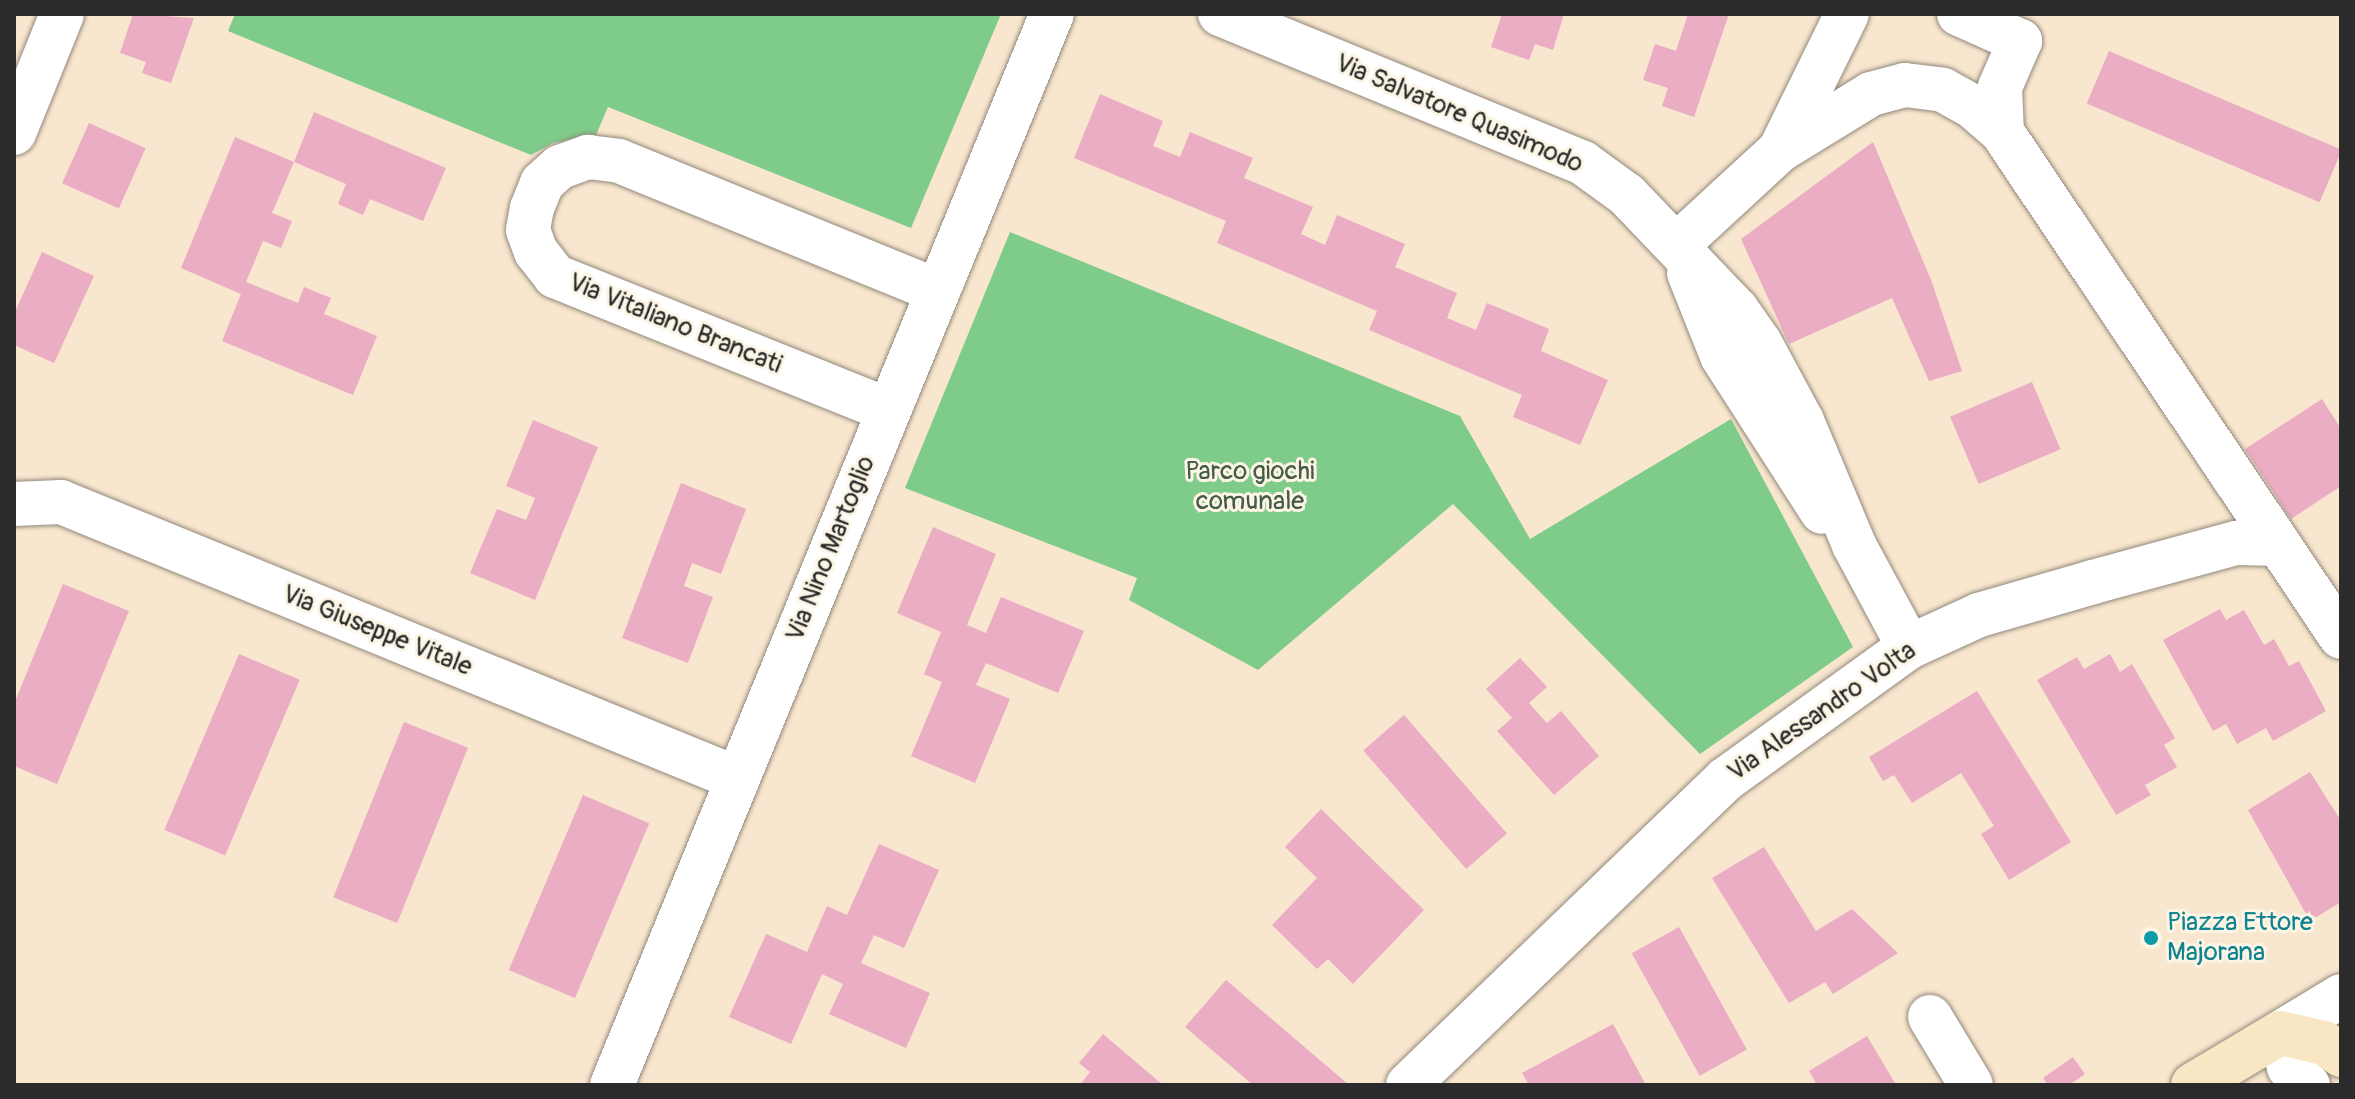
<!DOCTYPE html>
<style>
body{margin:0}
#map{position:relative;width:2355px;height:1099px;overflow:hidden;background:#f8e6ce;font-family:Pangolin,sans-serif}
div>[style]{position:absolute}
[style*='--x']{left:calc(var(--x)*1px);top:calc(var(--y)*1px);width:calc(var(--w)*1px);rotate:calc(var(--a)*1deg)}
.green>*{inset:0;background:#7fcb89}
.building>*{inset:0;background:#eaadc4;transform-origin:0 0}
.roads{filter:drop-shadow(0 0 2px #92887c) drop-shadow(0 0 2px #92887c)}
.minor>*{height:44px;margin:-22px;padding:0 22px;transform-origin:22px;border-radius:22px;background:#fff}
.tertiary>*{height:44px;margin:-22px;padding:0 22px;transform-origin:22px;border-radius:22px;background:#fff}
.secondary>*{height:44px;margin:-22px;padding:0 22px;transform-origin:22px;border-radius:22px;background:#f9e7c3}
.dots>*{width:22px;height:22px;translate:-50% -50%;box-sizing:border-box;border:4px solid #fcf5e5;border-radius:50%}
span{translate:-50% -50%;white-space:nowrap;text-align:center;line-height:1.15;-webkit-text-stroke:6px #fcf5e5;paint-order:stroke}
.street-label{font-size:26px;color:#2b2b2b}
.park-label{font-size:26px;color:#445b47}
.culture-label{font-size:26px;color:#0d838f}
.left{translate:0 -50%;text-align:left}
.frame{position:absolute;inset:0;border:16px solid #2b2b2b;pointer-events:none}
</style>
<div id="map">
<div class="green">
<div style="clip-path:polygon(235px 14px,1001px 14px,911px 228px,608px 107px,596px 135px,553px 143px,531px 155px,228px 31px)"></div>
<div style="clip-path:polygon(1010px 232px,1460px 416px,1530px 539px,1731px 419px,1853px 647px,1700px 754px,1453px 504px,1258px 670px,1129px 600px,1137px 578px,905px 488px)"></div>
</div>
<div class="building">
<div style="clip-path:polygon(133px 14px,194px 18px,171px 83px,142px 73px,146px 62px,120px 53px)"></div>
<div style="clip-path:polygon(1502px 14px,1564px 14px,1553px 50px,1535px 44px,1529px 60px,1491px 47px)"></div>
<div style="clip-path:polygon(1688px 14px,1729px 14px,1694px 117px,1662px 106px,1668px 88px,1643px 80px,1655px 44px,1676px 51px)"></div>
<div style="left:2109px;top:51px;width:253px;height:57px;rotate:23deg"></div>
<div style="clip-path:polygon(1100px 94px,1163px 121px,1153px 146px,1180px 157px,1190px 132px,1253px 158px,1244px 178px,1313px 207px,1301px 234px,1325px 245px,1337px 215px,1405px 244px,1395px 267px,1457px 293px,1447px 318px,1476px 330px,1487px 303px,1549px 329px,1541px 351px,1608px 380px,1580px 445px,1513px 417px,1522px 395px,1369px 330px,1377px 311px,1217px 243px,1226px 221px,1074px 158px)"></div>
<div style="clip-path:polygon(314px 112px,446px 168px,423px 221px,370px 199px,363px 215px,338px 204px,346px 184px,294px 162px)"></div>
<div style="left:89px;top:123px;width:62px;height:66px;rotate:24deg"></div>
<div style="clip-path:polygon(235px 137px,294px 162px,272px 213px,292px 221px,281px 248px,263px 241px,246px 282px,298px 303px,304px 287px,331px 298px,324px 314px,377px 336px,353px 395px,222px 341px,241px 294px,181px 268px)"></div>
<div style="clip-path:polygon(1873px 142px,1931px 280px,1962px 371px,1929px 381px,1892px 298px,1789px 344px,1741px 239px)"></div>
<div style="clip-path:polygon(42px 252px,94px 276px,54px 363px,14px 345px,14px 314px)"></div>
<div style="left:2032px;top:382px;width:73px;height:89px;rotate:67deg"></div>
<div style="clip-path:polygon(2322px 399px,2341px 429px,2341px 486px,2291px 519px,2245px 449px)"></div>
<div style="clip-path:polygon(533px 420px,598px 447px,535px 600px,470px 573px,497px 509px,526px 520px,535px 498px,506px 486px)"></div>
<div style="clip-path:polygon(681px 483px,746px 509px,721px 574px,692px 563px,684px 586px,713px 597px,688px 663px,622px 638px)"></div>
<div style="clip-path:polygon(933px 527px,996px 554px,967px 625px,986px 633px,1001px 597px,1084px 631px,1058px 693px,986px 663px,976px 685px,1010px 699px,975px 783px,911px 756px,942px 682px,924px 674px,941px 632px,897px 613px)"></div>
<div style="clip-path:polygon(63px 584px,129px 611px,57px 784px,14px 766px,14px 704px)"></div>
<div style="clip-path:polygon(2220px 609px,2226px 620px,2244px 610px,2264px 645px,2274px 639px,2289px 666px,2299px 661px,2326px 711px,2273px 741px,2266px 728px,2237px 744px,2226px 724px,2213px 731px,2163px 640px)"></div>
<div style="left:239px;top:654px;width:66px;height:191px;rotate:23deg"></div>
<div style="clip-path:polygon(2110px 654px,2120px 672px,2132px 664px,2175px 738px,2164px 745px,2177px 767px,2145px 785px,2151px 795px,2116px 815px,2037px 680px,2077px 657px,2084px 669px)"></div>
<div style="clip-path:polygon(1520px 658px,1547px 687px,1529px 703px,1547px 723px,1561px 711px,1599px 756px,1554px 795px,1497px 731px,1512px 718px,1486px 689px)"></div>
<div style="clip-path:polygon(1977px 691px,2071px 842px,2009px 880px,1981px 834px,1994px 826px,1961px 773px,1912px 803px,1894px 775px,1883px 781px,1869px 757px)"></div>
<div style="left:1404px;top:715px;width:157px;height:54px;rotate:49deg"></div>
<div style="left:404px;top:722px;width:69px;height:189px;rotate:22deg"></div>
<div style="clip-path:polygon(2310px 772px,2341px 821px,2341px 902px,2310px 921px,2248px 810px)"></div>
<div style="left:583px;top:795px;width:72px;height:190px;rotate:23deg"></div>
<div style="clip-path:polygon(1321px 809px,1424px 910px,1353px 984px,1328px 959px,1317px 969px,1272px 925px,1317px 878px,1285px 847px)"></div>
<div style="clip-path:polygon(879px 844px,939px 870px,904px 948px,874px 935px,861px 963px,930px 993px,906px 1048px,829px 1014px,843px 984px,822px 974px,791px 1044px,729px 1017px,766px 934px,807px 952px,827px 906px,847px 915px)"></div>
<div style="clip-path:polygon(1764px 847px,1816px 931px,1852px 909px,1898px 953px,1833px 994px,1825px 982px,1789px 1003px,1712px 878px)"></div>
<div style="left:1679px;top:927px;width:140px;height:54px;rotate:61deg"></div>
<div style="clip-path:polygon(1226px 980px,1349px 1085px,1253px 1085px,1185px 1027px)"></div>
<div style="clip-path:polygon(1613px 1024px,1646px 1085px,1529px 1085px,1522px 1073px)"></div>
<div style="clip-path:polygon(1103px 1034px,1163px 1085px,1080px 1085px,1090px 1072px,1079px 1063px)"></div>
<div style="clip-path:polygon(1867px 1036px,1896px 1085px,1817px 1085px,1809px 1071px)"></div>
<div style="clip-path:polygon(2073px 1057px,2085px 1074px,2069px 1085px,2048px 1085px,2043px 1078px)"></div>
</div>
<div class="roads">
<div class="minor">
<div style="--x:1220;--y:14;--w:392;--a:22.3"></div>
<div style="--x:1583;--y:163;--w:54;--a:36"></div>
<div style="--x:1627;--y:195;--w:159;--a:46.3"></div>
<div style="--x:1737;--y:310;--w:40;--a:55.1"></div>
<div style="--x:1760;--y:343;--w:89;--a:61.7"></div>
<div style="--x:1802;--y:421;--w:134;--a:67.2"></div>
<div style="--x:1854;--y:545;--w:116;--a:61.7"></div>
<div style="--x:1959;--y:14;--w:67;--a:23.9"></div>
<div style="--x:2020;--y:41;--w:50;--a:113.5"></div>
<div style="--x:2000;--y:87;--w:45;--a:87.5"></div>
<div style="--x:14;--y:133;--w:128;--a:-68"></div>
<div style="--x:1781;--y:148;--w:149;--a:-63.8"></div>
<div style="--x:1677;--y:245;--w:140;--a:-42.7"></div>
<div style="--x:1780;--y:150;--w:107;--a:-31.6"></div>
<div style="--x:1871;--y:94;--w:35;--a:-15"></div>
<div style="--x:1905;--y:85;--w:38;--a:7"></div>
<div style="--x:1943;--y:90;--w:33;--a:29"></div>
<div style="--x:1972;--y:106;--w:40;--a:41"></div>
<div style="--x:2002;--y:132;--w:608;--a:56.13"></div>
<div style="--x:1689;--y:273;--w:89;--a:68.3"></div>
<div style="--x:1722;--y:356;--w:185;--a:57.3"></div>
<div style="--x:888;--y:410;--w:359;--a:-158.1"></div>
<div style="--x:555;--y:276;--w:31;--a:-128"></div>
<div style="--x:536;--y:252;--w:23;--a:-110"></div>
<div style="--x:528;--y:230;--w:22;--a:-80"></div>
<div style="--x:532;--y:208;--w:27;--a:-68"></div>
<div style="--x:542;--y:183;--w:24;--a:-42"></div>
<div style="--x:560;--y:167;--w:30;--a:-20"></div>
<div style="--x:588;--y:157;--w:31;--a:7"></div>
<div style="--x:619;--y:161;--w:344;--a:22.2"></div>
<div style="--x:14;--y:504;--w:47;--a:-2.4"></div>
<div style="--x:61;--y:502;--w:729;--a:22.24"></div>
<div style="--x:1930;--y:1017;--w:79;--a:58.9"></div>
<div style="--x:612;--y:1085;--w:1158;--a:-67.67"></div>
<div style="--x:1408;--y:1085;--w:441;--a:-43.9"></div>
<div style="--x:1726;--y:779;--w:226;--a:-35.8"></div>
<div style="--x:1909;--y:647;--w:77;--a:-24.6"></div>
<div style="--x:1979;--y:615;--w:119;--a:-16.1"></div>
<div style="--x:2093;--y:582;--w:148;--a:-15.3"></div>
<div style="--x:2236;--y:543;--w:42;--a:1.4"></div>
</div>
<div class="tertiary">
<div style="--x:2308;--y:1085;--w:26;--a:-137"></div>
<div style="--x:2289;--y:1067;--w:35;--a:-105"></div>
<div style="--x:2280;--y:1033;--w:71;--a:-31.2"></div>
</div>
<div class="secondary">
<div style="--x:2193;--y:1085;--w:101;--a:-30.9"></div>
<div style="--x:2280;--y:1033;--w:45;--a:12.8"></div>
<div style="--x:2324;--y:1043;--w:21;--a:35"></div>
</div>
</div>
<div class="dots">
<div style="left:2151px;top:938px;background:#0f9aa8"></div>
</div>
<div class="street-label">
<span style="left:1459px;top:114px;rotate:23deg">Via Salvatore Quasimodo</span>
<span style="left:675px;top:324px;rotate:22deg">Via Vitaliano Brancati</span>
<span style="left:831px;top:549px;rotate:-68deg">Via Nino Martoglio</span>
<span style="left:377px;top:631px;rotate:22deg">Via Giuseppe Vitale</span>
<span style="left:1822px;top:712px;rotate:-35deg">Via Alessandro Volta</span>
</div>
<div class="park-label">
<span style="left:1250px;top:487px">Parco giochi<br>comunale</span>
</div>
<div class="culture-label">
<span class="left" style="left:2167px;top:938px">Piazza Ettore<br>Majorana</span>
</div>
<div class="frame"></div>
</div>
